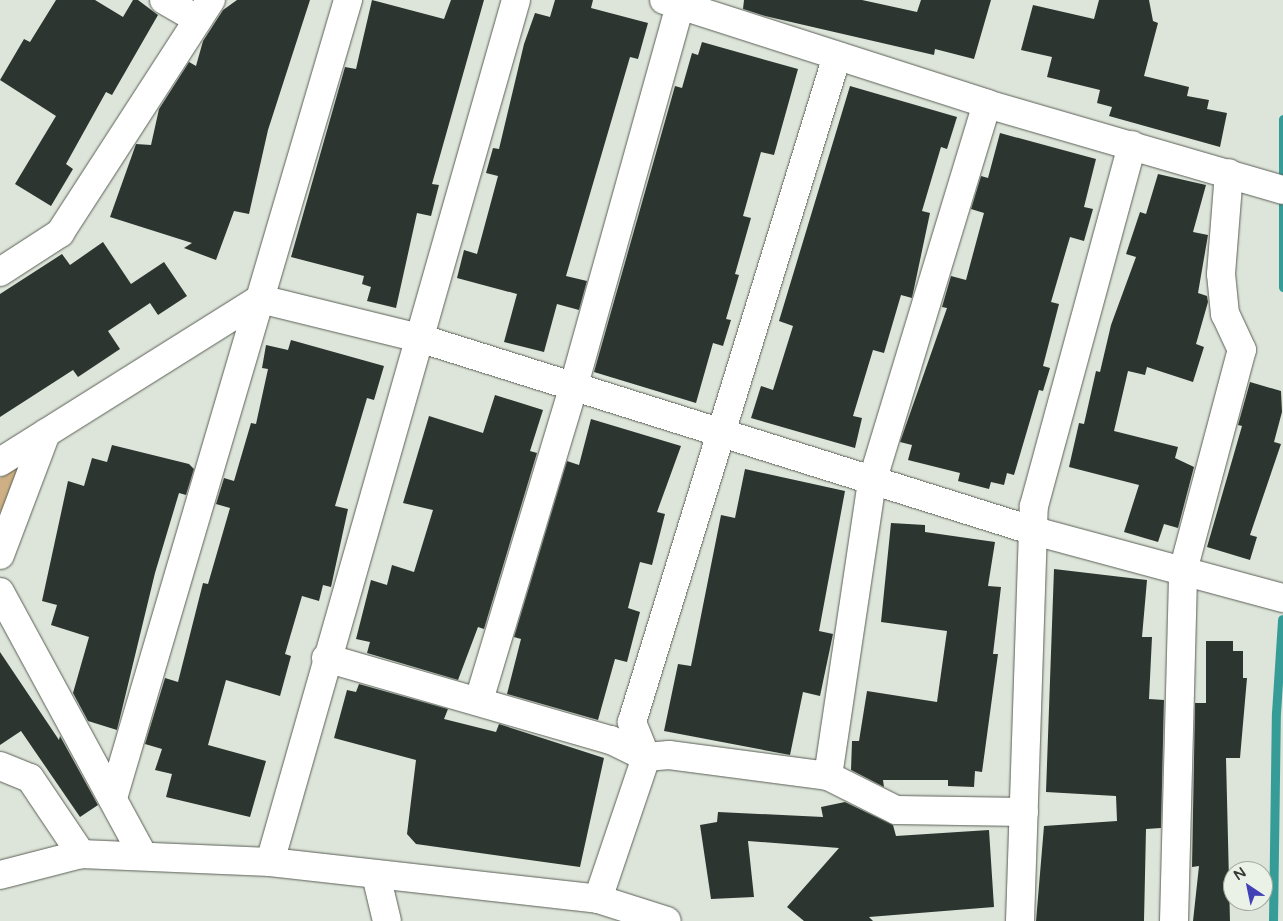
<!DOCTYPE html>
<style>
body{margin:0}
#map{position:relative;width:1283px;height:921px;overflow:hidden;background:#dde4d9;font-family:"Varela Round",sans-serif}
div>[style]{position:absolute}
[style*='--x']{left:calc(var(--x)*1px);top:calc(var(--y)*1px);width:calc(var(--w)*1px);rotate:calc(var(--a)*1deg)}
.green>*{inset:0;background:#ceb084}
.stream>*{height:9px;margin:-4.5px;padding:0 4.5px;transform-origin:4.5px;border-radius:4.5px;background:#369c97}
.building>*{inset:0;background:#2c3530}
.roads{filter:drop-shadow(0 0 1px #5a6057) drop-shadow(0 0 1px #5a6057)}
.street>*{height:28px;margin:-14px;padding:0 14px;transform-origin:14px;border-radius:14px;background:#fff}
.secondary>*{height:28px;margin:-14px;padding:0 14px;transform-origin:14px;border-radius:14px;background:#fff}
span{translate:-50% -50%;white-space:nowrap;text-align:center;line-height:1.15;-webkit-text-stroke:5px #eaf1e6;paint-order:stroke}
.north{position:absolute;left:1223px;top:861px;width:50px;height:50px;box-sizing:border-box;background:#eaf1e6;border:1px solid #a3a8a0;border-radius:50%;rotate:326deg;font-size:14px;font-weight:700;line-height:20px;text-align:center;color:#383b36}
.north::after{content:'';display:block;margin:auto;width:18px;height:22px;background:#4141b7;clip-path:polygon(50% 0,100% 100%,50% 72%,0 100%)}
</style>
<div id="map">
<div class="green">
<div style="clip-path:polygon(20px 465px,0 532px,0 478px)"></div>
</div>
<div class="stream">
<div style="--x:1283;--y:119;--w:168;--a:90"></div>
<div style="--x:1273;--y:921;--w:208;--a:-89.2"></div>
<div style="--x:1276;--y:713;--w:94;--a:-86.3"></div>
</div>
<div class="building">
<div style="clip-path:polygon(56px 0,95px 0,123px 17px,133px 0,138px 0,158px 15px,112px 95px,106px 92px,66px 164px,73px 169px,51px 206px,15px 184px,56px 116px,0 80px,24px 39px,30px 42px)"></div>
<div style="clip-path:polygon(237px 0,310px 0,268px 130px,249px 214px,234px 211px,216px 260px,184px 248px,192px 243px,110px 217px,136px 144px,151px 145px,159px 109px,189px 62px,196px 66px,203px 41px,223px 10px)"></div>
<div style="clip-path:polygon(372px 0,444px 19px,451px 0,484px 0,432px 184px,439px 185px,431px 216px,417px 213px,396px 308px,367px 301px,371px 287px,362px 284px,364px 276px,291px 257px,345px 67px,356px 69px)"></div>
<div style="clip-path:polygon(555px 0,593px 0,591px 8px,648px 23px,638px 59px,630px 57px,566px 276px,587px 281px,579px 310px,557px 304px,544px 352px,504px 342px,517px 294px,457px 278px,464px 250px,477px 254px,498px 176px,486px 173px,493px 148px,499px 149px,524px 44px,535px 13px,550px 17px)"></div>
<div style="clip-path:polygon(744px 0,862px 0,917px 12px,921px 0,991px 0,974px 59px,935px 49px,934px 55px,765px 16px,743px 9px)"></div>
<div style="clip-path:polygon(1099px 0,1149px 0,1153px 21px,1158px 23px,1144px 76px,1189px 87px,1187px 96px,1209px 100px,1207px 109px,1227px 113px,1220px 147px,1109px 116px,1112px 107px,1097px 103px,1100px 90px,1047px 77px,1052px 57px,1021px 50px,1033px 5px,1094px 19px)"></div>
<div style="clip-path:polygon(702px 42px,798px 69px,774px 155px,761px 152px,743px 216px,751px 218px,735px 274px,739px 275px,726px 319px,731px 320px,723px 346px,713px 343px,696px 403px,594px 372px,675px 86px,682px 88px,692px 53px,698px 55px)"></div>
<div style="clip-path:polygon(850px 86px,957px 117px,947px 149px,941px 147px,922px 211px,930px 213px,912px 298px,901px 295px,884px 353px,873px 350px,853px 416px,862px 418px,855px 448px,751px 418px,761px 386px,773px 390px,793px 326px,779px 321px)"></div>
<div style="clip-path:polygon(1000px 133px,1096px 159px,1084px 207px,1093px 209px,1084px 241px,1070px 237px,1051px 302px,1059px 304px,1043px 366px,1050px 368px,1043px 391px,1039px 390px,1014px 475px,1007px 473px,1004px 485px,991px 482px,989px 489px,958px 481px,960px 473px,908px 460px,912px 445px,900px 442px,947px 308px,942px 307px,951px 276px,966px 280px,984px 213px,971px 209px,981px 176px,988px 178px)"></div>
<div style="clip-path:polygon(1158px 174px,1206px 185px,1193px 232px,1208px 235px,1198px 293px,1207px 296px,1208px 302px,1196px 344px,1204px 347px,1193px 382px,1147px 367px,1145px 375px,1128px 371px,1114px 431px,1178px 447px,1175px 458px,1194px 467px,1178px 528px,1164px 524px,1158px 542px,1124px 532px,1139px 485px,1069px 467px,1079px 423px,1084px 424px,1096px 371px,1100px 372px,1111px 325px,1136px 257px,1126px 254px,1140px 212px,1146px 214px)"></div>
<div style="clip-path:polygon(103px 242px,131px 284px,164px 262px,187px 296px,158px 315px,150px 303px,108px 331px,120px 349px,78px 377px,73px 370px,0 417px,0 294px,62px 254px,70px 265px)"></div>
<div style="clip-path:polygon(291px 340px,384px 366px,374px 400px,367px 398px,335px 506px,348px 509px,331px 587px,323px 585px,319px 601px,302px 596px,285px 654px,291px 656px,280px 696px,226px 680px,208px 745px,266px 761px,250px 817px,166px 797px,172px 774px,155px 770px,162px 749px,145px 744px,165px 678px,178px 682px,203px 583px,208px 584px,230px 508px,216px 504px,224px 478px,234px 481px,251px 423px,256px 424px,268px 369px,262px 368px,266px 345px,288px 350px)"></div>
<div style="clip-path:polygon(1250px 382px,1281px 391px,1282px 412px,1274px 442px,1281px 444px,1250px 535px,1257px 537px,1250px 560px,1207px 547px,1242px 426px,1238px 425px)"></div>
<div style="clip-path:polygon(495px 395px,543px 410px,530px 451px,537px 453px,484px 629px,478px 627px,458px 680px,367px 653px,370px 642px,356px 639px,371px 580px,387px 585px,392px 565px,414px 572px,433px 510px,403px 503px,429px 416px,483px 433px)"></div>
<div style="clip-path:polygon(591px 419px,681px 446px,657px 512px,665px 514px,652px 565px,640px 562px,628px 608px,640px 612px,627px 662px,615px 659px,598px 720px,507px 694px,521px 639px,514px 637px,567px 461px,579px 465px)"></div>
<div style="clip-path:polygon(112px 445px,189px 464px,194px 469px,186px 495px,179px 493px,155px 573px,117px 730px,88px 721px,73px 693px,89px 637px,51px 625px,57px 605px,42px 601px,68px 481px,84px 486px,92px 458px,107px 462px)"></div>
<div style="clip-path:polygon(745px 469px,845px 491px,819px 631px,833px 634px,820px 696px,803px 692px,790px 755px,664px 731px,678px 664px,691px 666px,721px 515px,735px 518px)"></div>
<div style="clip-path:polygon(891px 523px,925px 525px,925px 532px,995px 542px,988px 586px,1001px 587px,993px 654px,998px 654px,982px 772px,975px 771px,974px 787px,948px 786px,948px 780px,883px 780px,884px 787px,851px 770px,852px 741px,859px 741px,867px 691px,937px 702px,947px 631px,881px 622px)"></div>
<div style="clip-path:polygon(1054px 569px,1147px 580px,1142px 637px,1152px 637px,1149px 699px,1164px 700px,1161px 828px,1146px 829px,1144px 921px,1036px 921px,1044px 826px,1117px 821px,1116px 796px,1046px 792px)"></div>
<div style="clip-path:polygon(1206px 641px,1233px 641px,1233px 651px,1243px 651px,1243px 678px,1247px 678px,1240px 758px,1226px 758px,1230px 921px,1193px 921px,1199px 866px,1192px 867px,1195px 703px,1206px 703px)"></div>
<div style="clip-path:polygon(0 652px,59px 740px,60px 736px,98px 805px,80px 817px,21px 731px,0 745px)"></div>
<div style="clip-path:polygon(359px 684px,448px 709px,444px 719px,496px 732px,499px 724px,604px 758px,580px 867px,416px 844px,407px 834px,416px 760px,334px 738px,347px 690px,356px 692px)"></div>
<div style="clip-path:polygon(845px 802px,893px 825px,896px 836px,989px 830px,994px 907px,869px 917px,873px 921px,804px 921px,787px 907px,839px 848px,748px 841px,754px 897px,711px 899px,700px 825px,717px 822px,718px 812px,823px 817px,821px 807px)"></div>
</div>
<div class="roads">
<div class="street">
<div style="--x:164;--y:0;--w:39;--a:30"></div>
<div style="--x:664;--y:0;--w:339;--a:17.8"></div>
<div style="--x:987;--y:104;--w:308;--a:16.2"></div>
<div style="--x:0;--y:272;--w:72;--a:-33"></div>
<div style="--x:60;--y:233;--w:278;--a:-57.1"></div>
<div style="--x:0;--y:462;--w:307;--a:-32.1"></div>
<div style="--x:260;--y:299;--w:164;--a:13.8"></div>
<div style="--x:419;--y:338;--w:645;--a:17.42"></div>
<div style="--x:1034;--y:531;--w:258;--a:15.1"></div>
<div style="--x:0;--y:555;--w:130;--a:-69.3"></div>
<div style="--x:0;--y:592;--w:299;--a:61.5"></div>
<div style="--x:326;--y:658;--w:297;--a:16.1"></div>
<div style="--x:611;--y:740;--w:39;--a:26"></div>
<div style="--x:646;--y:757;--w:23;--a:-5"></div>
<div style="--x:669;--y:755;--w:160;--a:7.5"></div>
<div style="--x:828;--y:776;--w:76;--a:26.6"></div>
<div style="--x:896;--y:810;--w:128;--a:0.9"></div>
<div style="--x:479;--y:700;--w:329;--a:-73.2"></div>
<div style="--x:574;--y:385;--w:394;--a:-74.4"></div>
<div style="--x:0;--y:766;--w:32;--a:22"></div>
<div style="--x:30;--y:778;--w:92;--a:56.1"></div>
<div style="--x:828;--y:776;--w:297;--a:-81.5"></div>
<div style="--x:872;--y:482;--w:395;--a:-73.1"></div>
<div style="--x:113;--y:798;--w:832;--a:-73.59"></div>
<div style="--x:270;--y:862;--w:896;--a:-74.07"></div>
<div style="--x:376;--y:875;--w:47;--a:76.6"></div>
<div style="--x:598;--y:899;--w:150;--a:-71.3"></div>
<div style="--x:646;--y:757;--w:38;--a:-112"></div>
<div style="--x:632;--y:722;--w:697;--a:-72.89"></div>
<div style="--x:1020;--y:921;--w:415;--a:-88.1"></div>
<div style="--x:1034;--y:506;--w:374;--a:-74.8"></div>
<div style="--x:1174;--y:921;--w:350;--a:-88.5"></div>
<div style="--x:1183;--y:571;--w:229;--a:-75.1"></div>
<div style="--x:1242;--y:350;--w:40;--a:-115"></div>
<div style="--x:1225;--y:314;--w:40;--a:-95.7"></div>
<div style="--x:1221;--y:274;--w:101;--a:-85.5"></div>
</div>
<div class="secondary">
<div style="--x:0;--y:875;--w:84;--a:-14.5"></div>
<div style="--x:81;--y:854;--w:189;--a:2.4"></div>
<div style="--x:270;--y:862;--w:330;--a:6.4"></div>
<div style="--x:598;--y:899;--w:72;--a:17.7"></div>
</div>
</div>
<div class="north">N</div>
</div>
